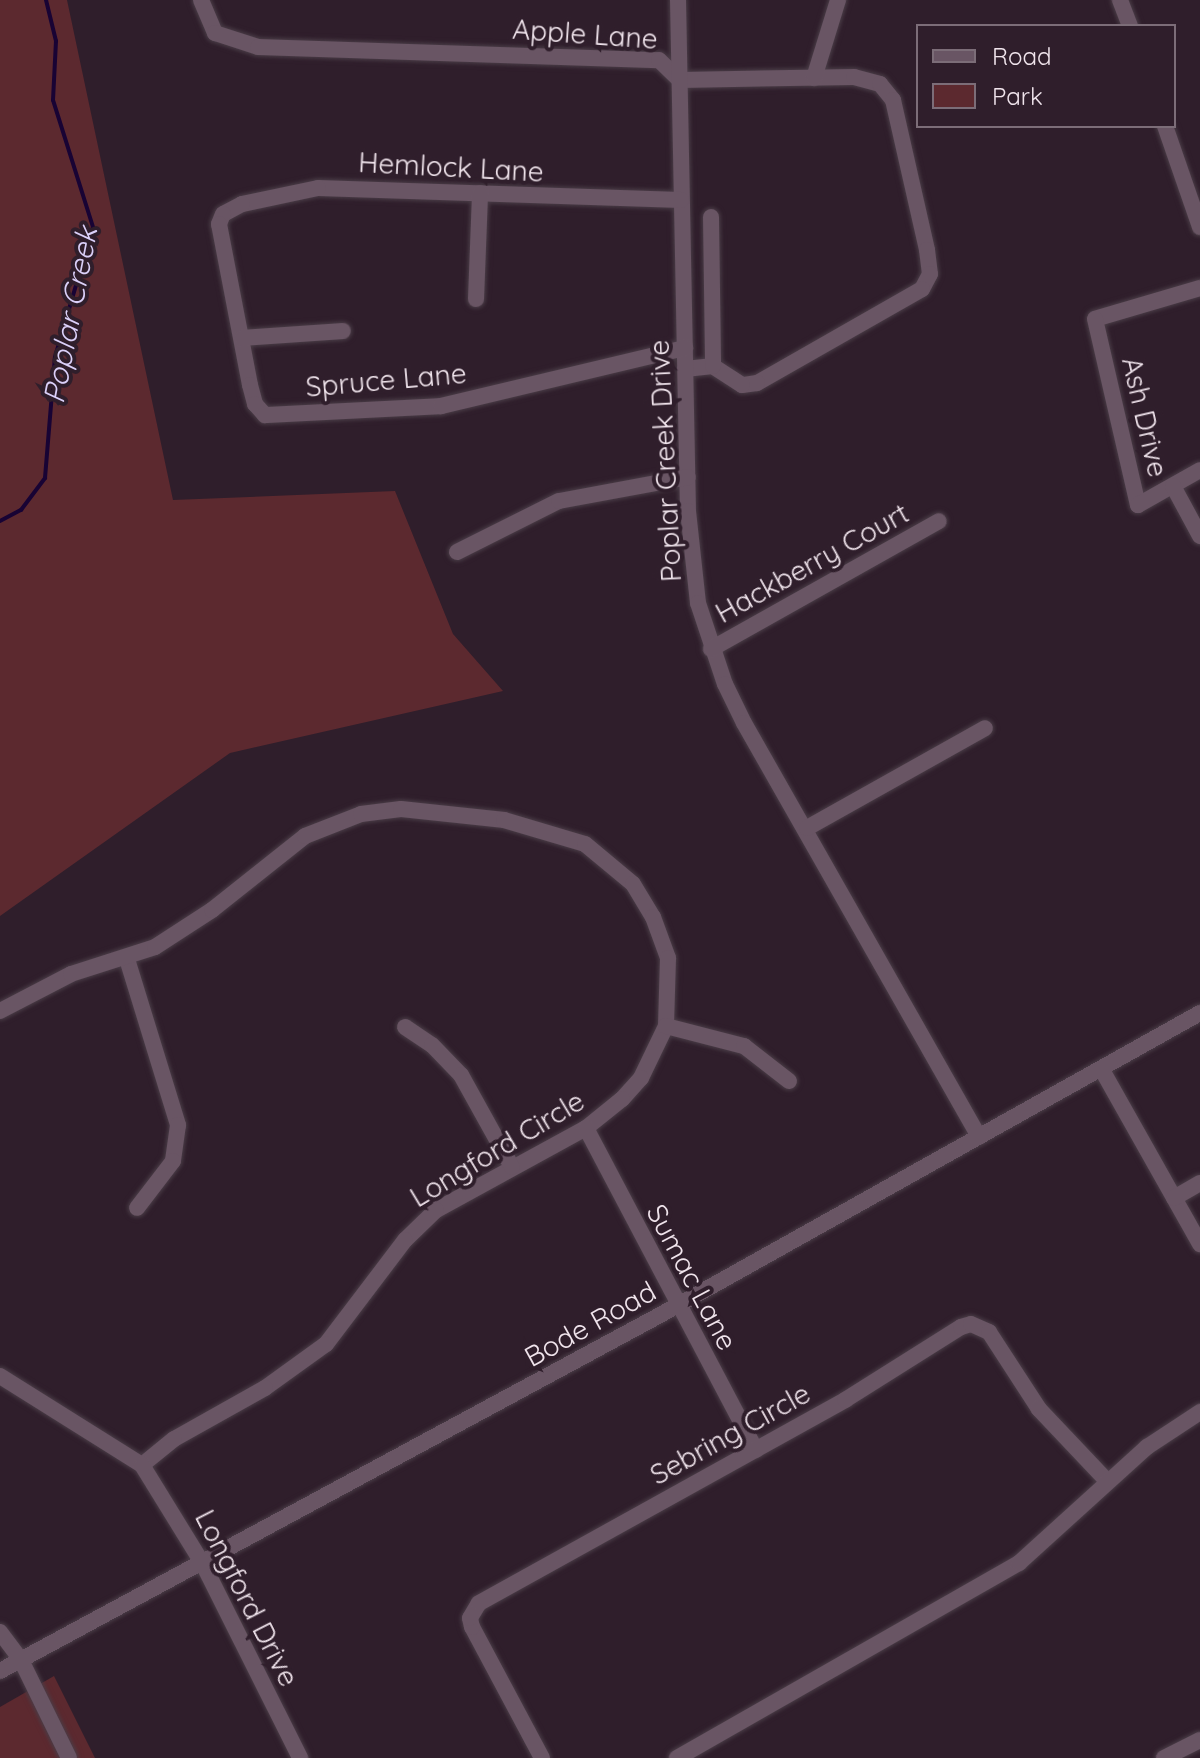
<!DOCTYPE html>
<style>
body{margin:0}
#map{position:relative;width:1200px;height:1758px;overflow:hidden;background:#2f1e2b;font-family:Quicksand,sans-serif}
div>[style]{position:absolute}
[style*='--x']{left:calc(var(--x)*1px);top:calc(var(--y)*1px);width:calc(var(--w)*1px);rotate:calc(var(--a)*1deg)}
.green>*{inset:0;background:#5c292f}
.stream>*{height:4px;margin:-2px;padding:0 2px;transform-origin:2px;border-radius:2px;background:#180334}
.roads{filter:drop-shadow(0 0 2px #4a3d47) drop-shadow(0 0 2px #4a3d47)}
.minor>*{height:16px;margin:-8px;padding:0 8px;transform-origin:8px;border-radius:8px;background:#695564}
span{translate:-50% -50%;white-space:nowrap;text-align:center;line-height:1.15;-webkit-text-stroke:8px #2f1e2b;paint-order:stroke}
.street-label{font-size:28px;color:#f0e4ec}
.water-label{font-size:30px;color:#dbd0f9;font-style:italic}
.legend{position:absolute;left:916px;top:24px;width:260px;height:104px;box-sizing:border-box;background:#2f1e2b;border:2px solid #7c6d78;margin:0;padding:10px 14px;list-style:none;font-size:24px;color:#f0e4ec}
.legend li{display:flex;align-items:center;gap:16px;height:40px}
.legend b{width:40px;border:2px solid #7c6d78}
</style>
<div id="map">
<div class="green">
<div style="clip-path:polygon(0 0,67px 0,173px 500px,395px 491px,453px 634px,503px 691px,230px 753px,0 916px)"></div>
<div style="clip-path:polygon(54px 1676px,95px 1758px,0 1758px,0 1707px)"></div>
</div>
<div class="stream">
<div style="--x:0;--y:521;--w:24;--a:-28"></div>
<div style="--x:21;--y:510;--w:40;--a:-53"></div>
<div style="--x:45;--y:478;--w:121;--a:-85.3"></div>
<div style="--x:55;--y:357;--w:135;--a:-73.7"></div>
<div style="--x:93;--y:227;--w:133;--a:-107.5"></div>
<div style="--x:53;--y:100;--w:59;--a:-87.1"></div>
<div style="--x:56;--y:41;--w:42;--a:-103.7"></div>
</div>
<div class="roads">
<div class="minor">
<div style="--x:201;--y:0;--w:36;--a:67"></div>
<div style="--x:215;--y:33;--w:45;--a:18"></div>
<div style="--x:258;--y:47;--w:401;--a:1.9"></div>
<div style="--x:659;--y:60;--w:29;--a:44"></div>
<div style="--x:680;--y:80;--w:174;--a:-1"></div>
<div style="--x:854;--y:77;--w:27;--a:15"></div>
<div style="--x:880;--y:84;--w:21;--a:51"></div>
<div style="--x:893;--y:100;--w:154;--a:77.2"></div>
<div style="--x:927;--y:250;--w:24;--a:83"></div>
<div style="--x:930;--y:274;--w:17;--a:118"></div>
<div style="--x:922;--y:289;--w:190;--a:150.3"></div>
<div style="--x:757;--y:383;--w:15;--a:172"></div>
<div style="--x:742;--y:385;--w:35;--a:-147"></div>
<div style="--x:713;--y:366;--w:28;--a:174"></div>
<div style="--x:678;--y:0;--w:511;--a:88.88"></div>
<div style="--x:688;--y:511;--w:93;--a:83.8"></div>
<div style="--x:698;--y:603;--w:85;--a:71.6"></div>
<div style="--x:725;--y:684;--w:43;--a:64"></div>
<div style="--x:744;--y:723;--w:476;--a:60.4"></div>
<div style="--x:1120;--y:0;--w:28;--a:69"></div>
<div style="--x:814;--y:78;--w:82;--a:-72.9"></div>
<div style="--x:1165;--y:126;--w:107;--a:70.9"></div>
<div style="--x:681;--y:200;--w:363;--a:-178.1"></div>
<div style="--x:318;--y:188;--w:78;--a:168.1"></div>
<div style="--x:242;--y:204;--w:21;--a:152"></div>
<div style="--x:223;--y:214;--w:11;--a:112"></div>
<div style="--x:219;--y:224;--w:164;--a:79.1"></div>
<div style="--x:250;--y:385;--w:20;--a:75"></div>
<div style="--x:255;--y:404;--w:15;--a:48"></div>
<div style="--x:265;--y:415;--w:176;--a:-2.9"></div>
<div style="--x:441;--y:406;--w:251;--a:-13.4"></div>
<div style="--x:711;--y:217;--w:149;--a:89.2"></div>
<div style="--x:1200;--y:288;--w:109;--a:163.6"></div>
<div style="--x:1095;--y:319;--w:191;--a:77"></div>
<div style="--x:1138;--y:505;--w:71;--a:-29.4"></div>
<div style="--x:476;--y:299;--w:106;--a:-87.8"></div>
<div style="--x:242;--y:338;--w:101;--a:-4"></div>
<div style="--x:1173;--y:486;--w:57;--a:61.6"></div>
<div style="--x:457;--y:552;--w:114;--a:-26.6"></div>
<div style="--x:559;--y:501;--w:131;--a:-10.5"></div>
<div style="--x:711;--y:649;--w:261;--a:-29.3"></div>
<div style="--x:807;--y:828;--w:204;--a:-29.3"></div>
<div style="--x:127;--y:959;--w:174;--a:72.9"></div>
<div style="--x:178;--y:1125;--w:36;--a:98"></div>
<div style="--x:173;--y:1161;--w:59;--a:127.5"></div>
<div style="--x:0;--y:1011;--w:80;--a:-27.5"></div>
<div style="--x:71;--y:974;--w:88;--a:-17.8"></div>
<div style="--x:155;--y:947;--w:68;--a:-33"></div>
<div style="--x:212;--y:910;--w:119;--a:-38.5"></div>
<div style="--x:305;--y:836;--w:60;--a:-21.4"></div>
<div style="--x:361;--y:814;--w:40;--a:-7.1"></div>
<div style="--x:401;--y:809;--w:104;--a:6.1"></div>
<div style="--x:504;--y:820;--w:84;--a:16.5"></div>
<div style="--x:585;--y:844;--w:62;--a:39.8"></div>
<div style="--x:633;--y:884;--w:39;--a:59"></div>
<div style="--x:653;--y:917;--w:44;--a:69.9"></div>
<div style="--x:668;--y:958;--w:68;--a:91.7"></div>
<div style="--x:666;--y:1026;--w:58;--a:115.7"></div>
<div style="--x:641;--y:1078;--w:28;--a:132"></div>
<div style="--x:622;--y:1099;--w:46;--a:141.1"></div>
<div style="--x:586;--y:1128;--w:171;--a:151.3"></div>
<div style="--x:436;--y:1210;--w:43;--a:135.9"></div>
<div style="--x:405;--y:1240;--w:131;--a:127.2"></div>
<div style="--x:326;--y:1344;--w:75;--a:144.2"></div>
<div style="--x:265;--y:1388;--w:104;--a:150.7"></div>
<div style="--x:174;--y:1439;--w:41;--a:140.9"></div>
<div style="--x:666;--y:1026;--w:81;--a:14.4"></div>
<div style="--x:744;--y:1046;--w:57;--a:37.9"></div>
<div style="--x:405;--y:1027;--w:32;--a:34"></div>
<div style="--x:432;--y:1045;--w:42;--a:46"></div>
<div style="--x:461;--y:1075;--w:105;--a:61"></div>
<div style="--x:1102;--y:1070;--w:200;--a:60.6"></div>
<div style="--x:586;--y:1128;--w:364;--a:62.2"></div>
<div style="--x:1174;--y:1198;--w:30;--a:-30"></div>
<div style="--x:0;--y:1376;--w:168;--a:32.1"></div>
<div style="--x:142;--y:1465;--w:116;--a:58.4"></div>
<div style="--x:203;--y:1564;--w:217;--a:63.4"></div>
<div style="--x:0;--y:1632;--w:35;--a:53"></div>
<div style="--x:21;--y:1660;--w:109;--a:63.9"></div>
<div style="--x:0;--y:1671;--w:750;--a:-28.34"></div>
<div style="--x:660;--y:1315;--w:619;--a:-29.22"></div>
<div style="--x:542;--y:1758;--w:149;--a:-118.1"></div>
<div style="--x:472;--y:1627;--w:9;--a:-103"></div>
<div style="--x:470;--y:1618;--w:17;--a:-59"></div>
<div style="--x:479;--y:1603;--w:419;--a:-29"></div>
<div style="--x:845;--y:1400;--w:137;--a:-32.2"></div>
<div style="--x:961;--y:1327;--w:10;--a:-17"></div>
<div style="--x:971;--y:1324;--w:20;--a:24"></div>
<div style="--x:989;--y:1332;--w:92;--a:57"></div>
<div style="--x:1039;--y:1409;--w:99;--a:46.6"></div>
<div style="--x:677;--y:1758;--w:394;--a:-29.7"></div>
<div style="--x:1019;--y:1563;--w:173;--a:-42.2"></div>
<div style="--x:1147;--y:1447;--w:64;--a:-33.4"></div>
<div style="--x:1164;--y:1758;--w:40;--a:-26.6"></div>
</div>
</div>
<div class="street-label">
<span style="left:585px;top:34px;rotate:4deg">Apple Lane</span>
<span style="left:451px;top:167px;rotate:3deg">Hemlock Lane</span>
<span style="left:386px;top:380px;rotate:-5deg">Spruce Lane</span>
<span style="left:1145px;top:417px;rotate:77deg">Ash Drive</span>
<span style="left:665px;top:461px;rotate:-93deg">Poplar Creek Drive</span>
<span style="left:812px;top:563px;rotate:-29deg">Hackberry Court</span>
<span style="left:497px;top:1149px;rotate:-31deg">Longford Circle</span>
<span style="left:692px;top:1277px;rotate:62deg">Sumac Lane</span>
<span style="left:590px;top:1324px;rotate:-29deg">Bode Road</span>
<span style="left:730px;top:1434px;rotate:-29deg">Sebring Circle</span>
<span style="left:247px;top:1598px;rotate:63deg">Longford Drive</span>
</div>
<div class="water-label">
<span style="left:70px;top:315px;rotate:-79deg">Poplar Creek</span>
</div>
<ul class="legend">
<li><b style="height:10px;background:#695564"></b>Road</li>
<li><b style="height:22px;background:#5c292f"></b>Park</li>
</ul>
</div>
